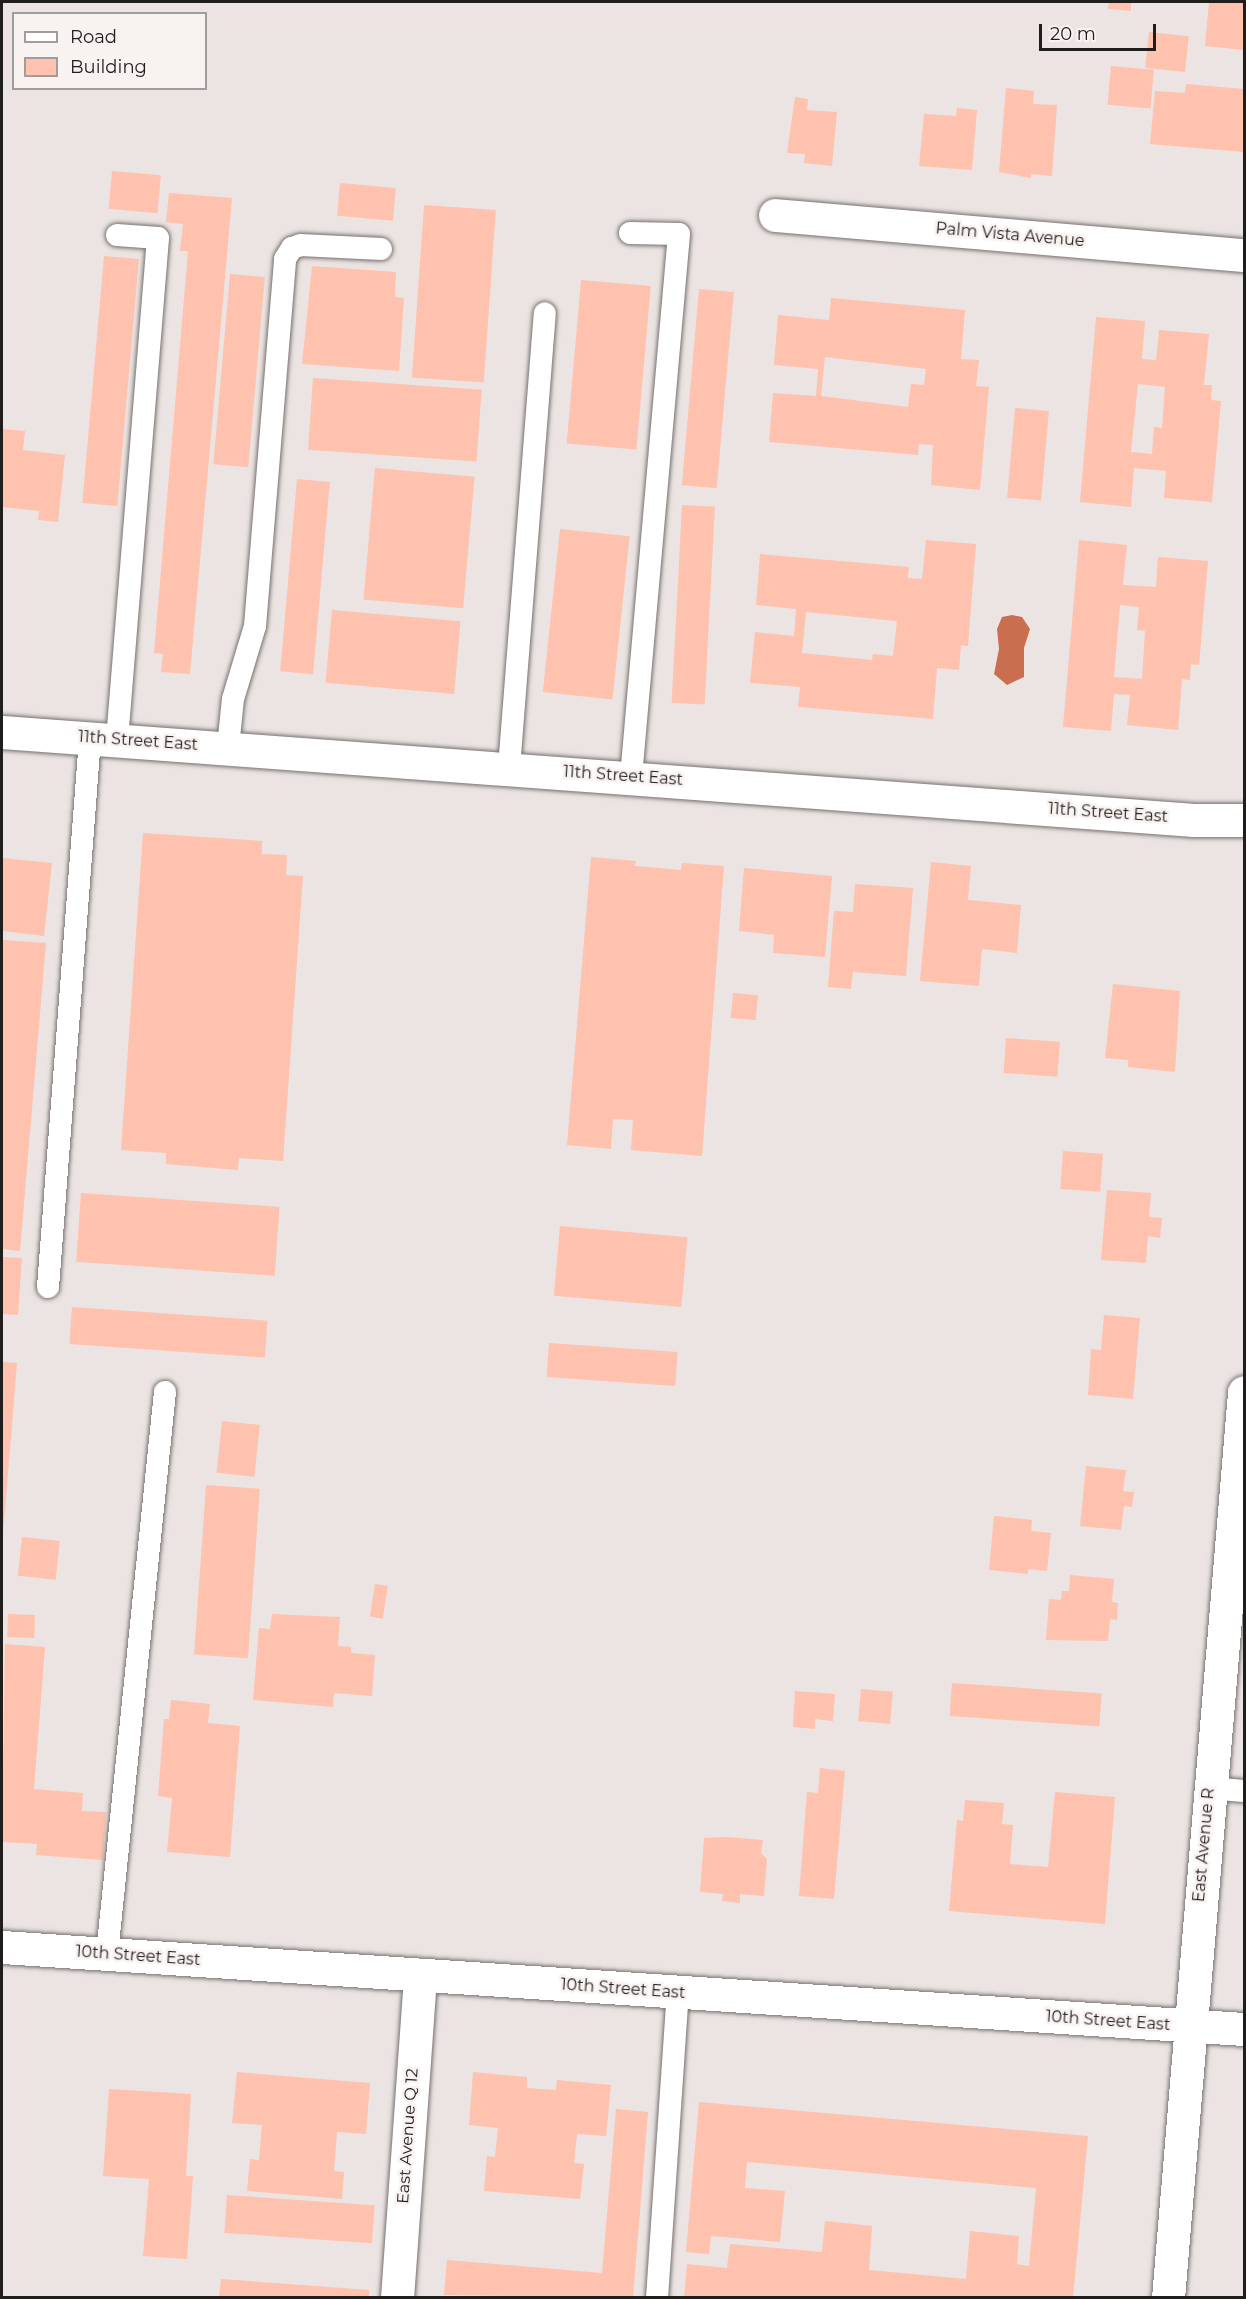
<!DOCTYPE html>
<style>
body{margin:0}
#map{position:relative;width:1246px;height:2299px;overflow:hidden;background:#ebe4e2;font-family:Montserrat,sans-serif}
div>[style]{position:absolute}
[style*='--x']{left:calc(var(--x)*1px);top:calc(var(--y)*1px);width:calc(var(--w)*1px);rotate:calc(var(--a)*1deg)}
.water>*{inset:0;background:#ca6e50}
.building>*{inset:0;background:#fec2ae;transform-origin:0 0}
.roads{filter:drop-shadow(0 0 2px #777170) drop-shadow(0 0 2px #777170)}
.service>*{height:22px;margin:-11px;padding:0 11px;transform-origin:11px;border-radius:11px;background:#fff}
.minor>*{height:33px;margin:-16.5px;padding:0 16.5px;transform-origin:16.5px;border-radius:16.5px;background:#fff}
.secondary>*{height:33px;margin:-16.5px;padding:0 16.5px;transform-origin:16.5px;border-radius:16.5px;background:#fff}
span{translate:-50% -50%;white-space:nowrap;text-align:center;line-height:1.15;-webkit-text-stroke:5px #f8f2f0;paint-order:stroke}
.street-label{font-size:16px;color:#201d1d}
.frame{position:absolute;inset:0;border:3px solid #201d1d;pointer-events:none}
.legend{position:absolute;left:12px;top:12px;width:195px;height:78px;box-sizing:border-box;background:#f8f2f0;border:2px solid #a29d9c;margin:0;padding:8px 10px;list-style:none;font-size:18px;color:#201d1d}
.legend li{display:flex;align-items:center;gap:12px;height:30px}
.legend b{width:30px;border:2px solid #a29d9c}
.scale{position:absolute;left:1039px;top:24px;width:117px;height:27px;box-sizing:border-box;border:3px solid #201d1d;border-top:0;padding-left:8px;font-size:18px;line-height:21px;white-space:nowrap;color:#201d1d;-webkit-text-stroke:4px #f8f2f0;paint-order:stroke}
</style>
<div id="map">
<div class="water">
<div style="clip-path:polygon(1012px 615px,1022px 617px,1030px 629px,1024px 648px,1024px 677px,1007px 685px,994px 674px,999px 649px,997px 629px,1002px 617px)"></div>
</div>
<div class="building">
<div style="clip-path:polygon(1109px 2px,1131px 2px,1131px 11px,1108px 9px)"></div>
<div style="clip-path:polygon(1209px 2px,1244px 2px,1244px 50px,1205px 46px)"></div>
<div style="left:1149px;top:32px;width:40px;height:36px;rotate:6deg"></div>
<div style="left:1111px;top:66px;width:43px;height:39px;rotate:5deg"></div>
<div style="clip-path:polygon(1186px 84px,1244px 89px,1244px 152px,1150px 144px,1155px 91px,1185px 93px)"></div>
<div style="clip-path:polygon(1006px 88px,1034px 91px,1033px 104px,1057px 105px,1052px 176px,1031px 174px,1031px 178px,999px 172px)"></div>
<div style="clip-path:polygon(795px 97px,808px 99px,807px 110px,837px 112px,832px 166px,804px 163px,805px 154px,787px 153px)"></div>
<div style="clip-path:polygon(957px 108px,977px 110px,972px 170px,919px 166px,924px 114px,956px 116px)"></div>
<div style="left:112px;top:171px;width:49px;height:38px;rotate:5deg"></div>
<div style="left:340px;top:183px;width:56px;height:33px;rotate:5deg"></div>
<div style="clip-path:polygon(169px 193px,232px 198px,190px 674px,161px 672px,163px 654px,154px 653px,188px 251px,180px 251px,183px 224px,166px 222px)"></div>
<div style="left:424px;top:205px;width:72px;height:173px;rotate:4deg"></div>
<div style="left:104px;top:256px;width:35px;height:248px;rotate:5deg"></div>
<div style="clip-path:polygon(312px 266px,396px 272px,395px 297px,404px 298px,399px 371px,302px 364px)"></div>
<div style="left:230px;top:274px;width:35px;height:191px;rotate:5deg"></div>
<div style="left:581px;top:280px;width:70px;height:164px;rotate:5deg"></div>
<div style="left:699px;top:289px;width:35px;height:197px;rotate:5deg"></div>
<div style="clip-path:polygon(evenodd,831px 298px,965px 310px,961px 359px,979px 360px,976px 386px,989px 387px,980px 490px,931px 485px,933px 445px,919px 444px,918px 455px,769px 442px,773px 393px,816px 396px,818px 369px,774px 365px,778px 315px,829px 320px,831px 298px,825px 357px,926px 369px,924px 385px,911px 384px,908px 407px,821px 396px,825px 357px)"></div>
<div style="clip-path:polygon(evenodd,1096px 317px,1145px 321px,1142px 359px,1156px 360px,1159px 330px,1209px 334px,1204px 385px,1212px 385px,1211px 400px,1221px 401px,1212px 502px,1164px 498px,1166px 471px,1134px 468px,1131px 507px,1080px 502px,1096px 317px,1138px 384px,1165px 387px,1162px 428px,1154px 427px,1152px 454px,1131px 452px,1138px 384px)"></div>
<div style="left:313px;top:378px;width:169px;height:72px;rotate:4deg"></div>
<div style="left:1015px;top:408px;width:34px;height:90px;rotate:5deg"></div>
<div style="clip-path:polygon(2px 429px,25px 431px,23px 450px,65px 455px,58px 522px,38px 520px,39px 511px,2px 507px)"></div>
<div style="left:375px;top:468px;width:100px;height:132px;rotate:5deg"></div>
<div style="left:297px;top:479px;width:33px;height:193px;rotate:5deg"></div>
<div style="left:682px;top:505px;width:33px;height:198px;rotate:3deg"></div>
<div style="left:560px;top:529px;width:70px;height:164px;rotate:6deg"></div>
<div style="clip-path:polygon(evenodd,926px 540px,976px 544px,968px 646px,961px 645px,959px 670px,937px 668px,933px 719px,798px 707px,800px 687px,750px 683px,755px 632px,794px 636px,796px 609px,756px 605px,760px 554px,909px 567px,908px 578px,922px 579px,926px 540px,806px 612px,897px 621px,893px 656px,873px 654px,872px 660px,802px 653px,806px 612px)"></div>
<div style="clip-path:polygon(evenodd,1079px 540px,1127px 545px,1123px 585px,1156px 587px,1158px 557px,1208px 561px,1199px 665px,1191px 664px,1190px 680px,1182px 679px,1178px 730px,1127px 725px,1130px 695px,1114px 694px,1111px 731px,1063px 727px,1079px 540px,1120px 605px,1139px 607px,1137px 630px,1145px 631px,1142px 679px,1114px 677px,1120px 605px)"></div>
<div style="left:332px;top:610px;width:129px;height:73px;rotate:5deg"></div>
<div style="clip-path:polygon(143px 833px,262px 841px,262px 854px,287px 855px,286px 875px,303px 876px,283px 1161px,239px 1158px,238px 1170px,166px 1164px,166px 1153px,121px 1150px)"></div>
<div style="clip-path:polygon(591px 857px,636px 861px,635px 866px,681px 870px,682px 863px,724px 866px,702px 1156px,631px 1150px,633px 1120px,613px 1119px,611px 1149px,567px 1145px)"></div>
<div style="clip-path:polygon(2px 858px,52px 863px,44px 936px,2px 931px)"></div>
<div style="clip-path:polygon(931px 862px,971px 866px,968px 900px,1021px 905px,1017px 953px,982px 949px,979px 986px,920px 981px)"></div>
<div style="clip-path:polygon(744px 868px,832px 876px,825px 957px,773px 953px,774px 935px,739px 931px)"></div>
<div style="clip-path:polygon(855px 884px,913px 888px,906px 976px,853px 972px,851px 989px,828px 987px,834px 911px,853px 912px)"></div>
<div style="clip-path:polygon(2px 940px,46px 943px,20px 1251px,2px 1249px)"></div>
<div style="clip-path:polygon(1113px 984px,1180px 991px,1175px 1072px,1128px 1067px,1128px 1060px,1105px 1058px)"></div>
<div style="left:733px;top:993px;width:25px;height:25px;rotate:5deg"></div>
<div style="left:1006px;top:1038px;width:54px;height:35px;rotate:4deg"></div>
<div style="left:1063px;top:1151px;width:40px;height:38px;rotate:4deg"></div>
<div style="clip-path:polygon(1107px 1190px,1151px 1193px,1149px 1217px,1162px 1218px,1160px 1238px,1148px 1236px,1146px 1263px,1101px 1260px)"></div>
<div style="left:81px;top:1193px;width:199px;height:69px;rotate:4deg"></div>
<div style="left:560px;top:1226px;width:128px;height:70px;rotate:5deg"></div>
<div style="clip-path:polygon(2px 1257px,22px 1258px,18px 1315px,2px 1314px)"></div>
<div style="left:72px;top:1307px;width:196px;height:37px;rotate:4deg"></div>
<div style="clip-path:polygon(1104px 1315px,1140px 1318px,1133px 1399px,1088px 1395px,1091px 1349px,1101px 1350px)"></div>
<div style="left:549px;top:1343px;width:129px;height:34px;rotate:4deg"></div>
<div style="clip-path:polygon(2px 1362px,17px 1363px,3px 1534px,2px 1533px)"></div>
<div style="left:222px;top:1421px;width:38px;height:52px;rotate:6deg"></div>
<div style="clip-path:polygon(1086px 1466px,1126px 1470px,1123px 1491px,1134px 1492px,1132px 1507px,1124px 1506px,1121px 1530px,1080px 1526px)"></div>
<div style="left:206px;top:1485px;width:54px;height:170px;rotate:4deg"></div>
<div style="clip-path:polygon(994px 1516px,1032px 1520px,1031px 1531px,1051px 1533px,1047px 1571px,1028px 1569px,1028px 1574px,989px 1570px)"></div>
<div style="left:22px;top:1537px;width:38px;height:39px;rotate:6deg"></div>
<div style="clip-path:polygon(1070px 1575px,1114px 1579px,1112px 1602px,1118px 1603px,1117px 1620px,1110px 1619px,1108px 1641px,1046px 1640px,1049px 1599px,1061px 1600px,1062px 1591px,1069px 1591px)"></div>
<div style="left:375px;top:1584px;width:13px;height:33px;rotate:9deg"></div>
<div style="left:8px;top:1614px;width:27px;height:23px;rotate:2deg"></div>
<div style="clip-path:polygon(272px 1614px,340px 1617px,338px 1646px,351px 1647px,351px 1653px,375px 1655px,372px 1696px,334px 1693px,333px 1707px,253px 1700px,259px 1628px,270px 1629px)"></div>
<div style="clip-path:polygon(5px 1644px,45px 1647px,34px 1789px,83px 1793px,82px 1811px,106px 1812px,103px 1860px,36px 1855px,37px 1844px,2px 1842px)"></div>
<div style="left:952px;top:1683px;width:150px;height:33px;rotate:4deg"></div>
<div style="left:861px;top:1689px;width:32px;height:32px;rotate:5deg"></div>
<div style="clip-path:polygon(795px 1691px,835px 1694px,833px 1721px,815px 1719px,815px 1729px,793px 1727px)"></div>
<div style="clip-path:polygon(171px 1700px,210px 1704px,208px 1723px,240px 1726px,230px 1857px,167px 1852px,172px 1798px,158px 1796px,164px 1719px,169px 1719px)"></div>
<div style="clip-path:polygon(820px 1768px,845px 1771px,834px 1899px,799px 1896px,807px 1792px,818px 1793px)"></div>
<div style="clip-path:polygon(1055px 1792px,1115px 1797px,1105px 1924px,949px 1911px,957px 1820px,963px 1821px,965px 1800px,1004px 1803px,1002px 1824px,1013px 1825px,1010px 1864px,1048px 1867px)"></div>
<div style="clip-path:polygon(726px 1837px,763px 1840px,761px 1853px,767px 1859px,764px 1896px,740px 1894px,740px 1903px,722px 1901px,723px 1894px,700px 1892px,704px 1838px)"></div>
<div style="clip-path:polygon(237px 2072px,370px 2083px,366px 2134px,337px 2132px,334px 2171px,344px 2172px,342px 2199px,247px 2191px,250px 2159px,259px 2160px,262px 2125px,232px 2123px)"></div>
<div style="clip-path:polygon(473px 2072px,527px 2077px,527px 2088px,556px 2090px,557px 2080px,611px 2085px,606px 2136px,577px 2134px,574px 2163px,584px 2164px,580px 2199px,484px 2191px,487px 2156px,495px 2157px,498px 2128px,469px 2125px)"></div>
<div style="clip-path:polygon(109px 2089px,191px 2094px,186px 2176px,193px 2176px,187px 2259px,143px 2256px,149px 2179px,103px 2176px)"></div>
<div style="clip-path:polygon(699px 2102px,1088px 2136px,1073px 2298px,684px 2298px,687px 2264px,727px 2268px,730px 2244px,822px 2252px,825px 2221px,872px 2226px,869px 2270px,966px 2279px,970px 2231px,1019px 2236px,1017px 2264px,1029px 2266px,1036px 2188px,747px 2162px,745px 2188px,785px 2191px,780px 2242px,711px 2236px,709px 2254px,686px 2252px)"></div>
<div style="clip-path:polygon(616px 2109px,648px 2112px,633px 2298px,444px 2295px,447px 2260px,602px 2273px)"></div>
<div style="left:227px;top:2195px;width:148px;height:38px;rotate:4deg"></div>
<div style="clip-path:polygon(221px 2279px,369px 2290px,369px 2298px,219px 2298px)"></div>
</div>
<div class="roads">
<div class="service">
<div style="--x:630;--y:233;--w:49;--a:1.2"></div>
<div style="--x:679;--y:234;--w:545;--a:95.05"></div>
<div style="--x:117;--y:235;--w:41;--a:4.2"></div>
<div style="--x:158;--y:238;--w:504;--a:94.67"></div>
<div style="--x:228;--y:747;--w:48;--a:-84.1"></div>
<div style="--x:233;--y:699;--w:76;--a:-73.2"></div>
<div style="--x:255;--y:626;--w:368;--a:-85.3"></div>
<div style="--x:285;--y:259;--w:13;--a:-58"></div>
<div style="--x:292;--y:248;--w:9;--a:-18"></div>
<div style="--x:301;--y:245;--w:80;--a:2.9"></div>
<div style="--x:509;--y:768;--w:456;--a:-85.5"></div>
<div style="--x:48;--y:1287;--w:550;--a:-85.62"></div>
<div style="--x:1209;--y:1788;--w:35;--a:5"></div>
<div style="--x:107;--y:1954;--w:565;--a:-84.11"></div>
<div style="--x:657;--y:2298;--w:307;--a:-86.1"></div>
</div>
<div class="minor">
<div style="--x:775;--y:215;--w:471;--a:4.9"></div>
<div style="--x:2;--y:732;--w:1195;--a:4.22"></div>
<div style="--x:1194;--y:820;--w:50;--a:0"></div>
<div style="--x:397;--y:2298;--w:324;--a:-85.9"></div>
</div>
<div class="secondary">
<div style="--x:2;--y:1947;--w:1245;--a:3.78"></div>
<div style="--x:1168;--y:2298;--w:909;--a:-85.2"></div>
</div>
</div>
<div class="street-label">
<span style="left:1010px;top:235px;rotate:5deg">Palm Vista Avenue</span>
<span style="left:138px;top:741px;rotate:4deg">11th Street East</span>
<span style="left:623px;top:776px;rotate:4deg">11th Street East</span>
<span style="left:1108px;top:813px;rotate:4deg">11th Street East</span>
<span style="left:1204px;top:1845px;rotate:-85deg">East Avenue R</span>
<span style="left:138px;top:1956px;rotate:4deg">10th Street East</span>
<span style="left:623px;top:1989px;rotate:4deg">10th Street East</span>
<span style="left:1108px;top:2021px;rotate:4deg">10th Street East</span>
<span style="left:408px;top:2136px;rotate:-86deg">East Avenue Q 12</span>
</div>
<div class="frame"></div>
<ul class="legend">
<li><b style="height:8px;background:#fff"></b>Road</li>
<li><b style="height:16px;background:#fec2ae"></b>Building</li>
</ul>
<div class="scale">20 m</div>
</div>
